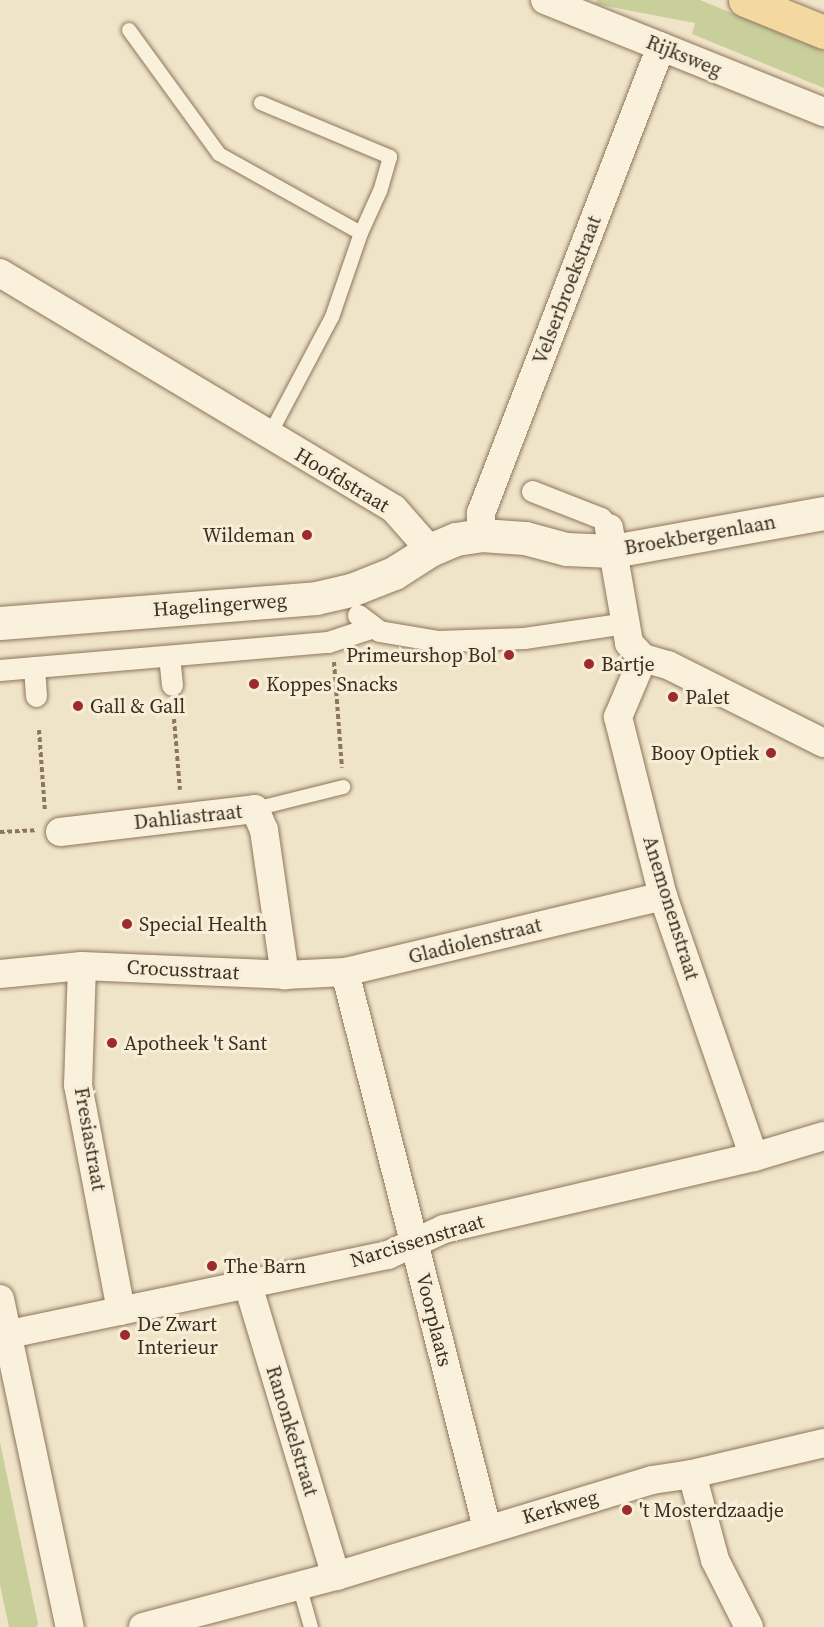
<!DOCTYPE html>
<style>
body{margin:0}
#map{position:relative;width:824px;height:1627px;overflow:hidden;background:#f0e4c8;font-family:"Source Serif 4",serif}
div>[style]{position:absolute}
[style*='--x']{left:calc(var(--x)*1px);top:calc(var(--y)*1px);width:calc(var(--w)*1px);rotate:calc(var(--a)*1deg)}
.green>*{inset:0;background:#c9cf9b}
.path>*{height:4px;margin-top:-2px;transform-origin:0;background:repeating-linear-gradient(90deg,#8d765c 0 4.5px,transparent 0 7.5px)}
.roads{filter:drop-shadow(0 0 2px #8d765c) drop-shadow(0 0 2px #8d765c)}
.service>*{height:14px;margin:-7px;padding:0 7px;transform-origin:7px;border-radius:7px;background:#faf1dc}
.pedestrian>*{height:21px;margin:-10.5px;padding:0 10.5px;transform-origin:10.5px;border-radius:10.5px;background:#faf1dc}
.minor>*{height:28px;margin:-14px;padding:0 14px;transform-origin:14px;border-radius:14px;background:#faf1dc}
.secondary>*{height:33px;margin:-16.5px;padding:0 16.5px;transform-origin:16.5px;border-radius:16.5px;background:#faf1dc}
.primary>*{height:33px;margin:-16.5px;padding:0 16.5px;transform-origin:16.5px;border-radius:16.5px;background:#f3d9a0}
.dots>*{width:16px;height:16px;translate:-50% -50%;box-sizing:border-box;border:3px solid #f7eed8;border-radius:50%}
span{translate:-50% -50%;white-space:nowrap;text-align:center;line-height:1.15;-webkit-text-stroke:6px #f7eed8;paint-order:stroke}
.street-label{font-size:20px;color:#3d2e20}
.poi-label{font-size:20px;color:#3d2e20}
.right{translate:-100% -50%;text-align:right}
.left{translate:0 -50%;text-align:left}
</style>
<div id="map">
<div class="green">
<div style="clip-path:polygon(597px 0,700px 0,824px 51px,824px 88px,692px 34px,695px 23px,595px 4px)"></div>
<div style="clip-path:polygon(0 1442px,38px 1624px,36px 1627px,9px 1627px,0 1585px)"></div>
</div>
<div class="path">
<div style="--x:334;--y:662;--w:106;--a:85.7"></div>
<div style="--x:174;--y:719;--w:71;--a:85.2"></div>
<div style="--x:39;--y:730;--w:81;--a:85.8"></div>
<div style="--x:0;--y:832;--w:35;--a:-3"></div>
</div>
<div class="roads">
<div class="service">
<div style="--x:129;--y:30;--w:153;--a:54"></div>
<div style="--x:219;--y:154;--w:162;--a:29.1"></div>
<div style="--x:361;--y:233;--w:89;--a:109"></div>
<div style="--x:332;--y:317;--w:135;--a:117.9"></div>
<div style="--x:261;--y:103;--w:140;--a:22.7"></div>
<div style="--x:390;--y:157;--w:35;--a:106"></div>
<div style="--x:380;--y:191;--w:46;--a:114.3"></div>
<div style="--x:255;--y:809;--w:91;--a:-14"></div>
<div style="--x:299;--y:1585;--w:44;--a:74.1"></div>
</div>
<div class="pedestrian">
<div style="--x:532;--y:491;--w:74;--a:21.4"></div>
<div style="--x:601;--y:518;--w:13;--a:51"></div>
<div style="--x:358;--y:615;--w:26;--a:37"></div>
<div style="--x:379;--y:631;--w:60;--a:9.6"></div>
<div style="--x:438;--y:641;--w:86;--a:-2"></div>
<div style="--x:524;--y:638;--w:102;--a:-8.4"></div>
<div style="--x:169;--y:656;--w:29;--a:84"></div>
<div style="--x:34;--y:667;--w:29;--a:86"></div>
<div style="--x:0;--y:670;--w:329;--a:-4.9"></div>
<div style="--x:328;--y:642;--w:47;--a:-18.4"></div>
</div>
<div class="minor">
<div style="--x:545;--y:0;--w:301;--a:21.9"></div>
<div style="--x:0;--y:273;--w:459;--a:30.9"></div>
<div style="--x:394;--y:509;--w:55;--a:48.7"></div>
<div style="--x:609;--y:528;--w:117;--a:80.1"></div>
<div style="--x:629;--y:643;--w:21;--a:47"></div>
<div style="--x:643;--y:658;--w:26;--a:16"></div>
<div style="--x:668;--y:665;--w:174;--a:26.6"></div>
<div style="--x:481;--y:535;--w:22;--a:-90"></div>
<div style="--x:481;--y:513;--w:500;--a:-68.9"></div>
<div style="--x:643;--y:658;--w:64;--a:113"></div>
<div style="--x:618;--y:717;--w:185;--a:75.9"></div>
<div style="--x:663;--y:896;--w:276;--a:70.8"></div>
<div style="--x:60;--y:832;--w:196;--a:-6.7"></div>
<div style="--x:255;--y:809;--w:23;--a:67"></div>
<div style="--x:264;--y:830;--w:147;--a:81.8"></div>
<div style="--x:82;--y:966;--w:119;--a:91.9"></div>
<div style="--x:78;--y:1085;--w:230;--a:79.2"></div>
<div style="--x:345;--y:972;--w:574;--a:75.67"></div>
<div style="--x:0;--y:974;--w:82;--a:-5.6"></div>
<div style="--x:82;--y:966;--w:203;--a:2.5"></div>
<div style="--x:285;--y:975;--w:60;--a:-2.9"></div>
<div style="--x:345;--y:972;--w:327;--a:-13.4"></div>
<div style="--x:248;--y:1285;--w:304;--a:73.2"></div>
<div style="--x:0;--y:1299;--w:335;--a:78"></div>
<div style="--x:0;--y:1336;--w:396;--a:-11.8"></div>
<div style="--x:388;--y:1255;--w:62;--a:-24.9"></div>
<div style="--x:444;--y:1229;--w:318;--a:-13.1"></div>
<div style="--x:754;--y:1157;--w:73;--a:-16.7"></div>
<div style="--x:692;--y:1474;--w:89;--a:75"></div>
<div style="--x:715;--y:1560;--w:75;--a:63.1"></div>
<div style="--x:143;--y:1627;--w:200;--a:-14.8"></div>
<div style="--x:336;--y:1576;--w:330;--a:-16.9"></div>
<div style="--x:652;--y:1480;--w:40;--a:-8.5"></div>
<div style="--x:692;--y:1474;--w:136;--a:-13.2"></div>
</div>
<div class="secondary">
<div style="--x:0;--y:623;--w:317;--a:-4.5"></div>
<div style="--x:316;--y:598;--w:36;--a:-13"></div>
<div style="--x:351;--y:590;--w:46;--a:-21.6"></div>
<div style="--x:394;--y:573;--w:43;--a:-32.6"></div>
<div style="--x:430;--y:550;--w:28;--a:-23"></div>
<div style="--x:456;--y:539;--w:25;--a:-9"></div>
<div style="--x:481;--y:535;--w:44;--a:3.9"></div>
<div style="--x:525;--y:538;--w:42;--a:15"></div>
<div style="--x:566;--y:549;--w:47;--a:2.4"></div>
<div style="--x:613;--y:551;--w:214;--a:-10.2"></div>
</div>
<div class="primary">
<div style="--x:745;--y:0;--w:85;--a:22.1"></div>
</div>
</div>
<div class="dots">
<div style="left:307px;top:535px;background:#9e2a2b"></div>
<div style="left:509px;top:655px;background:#9e2a2b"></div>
<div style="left:589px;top:664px;background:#9e2a2b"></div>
<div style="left:254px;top:684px;background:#9e2a2b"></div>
<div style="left:673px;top:697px;background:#9e2a2b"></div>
<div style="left:78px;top:706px;background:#9e2a2b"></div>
<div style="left:771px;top:753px;background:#9e2a2b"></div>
<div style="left:127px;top:924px;background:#9e2a2b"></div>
<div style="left:112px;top:1043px;background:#9e2a2b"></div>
<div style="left:212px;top:1266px;background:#9e2a2b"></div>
<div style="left:125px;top:1335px;background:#9e2a2b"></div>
<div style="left:627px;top:1510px;background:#9e2a2b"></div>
</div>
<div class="street-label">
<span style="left:684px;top:56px;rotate:22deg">Rijksweg</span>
<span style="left:567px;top:290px;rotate:-69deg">Velserbroekstraat</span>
<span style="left:342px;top:480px;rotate:31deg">Hoofdstraat</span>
<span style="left:700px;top:535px;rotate:-10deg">Broekbergenlaan</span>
<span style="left:220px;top:605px;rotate:-4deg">Hagelingerweg</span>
<span style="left:188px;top:817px;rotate:-6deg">Dahliastraat</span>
<span style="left:671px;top:908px;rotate:73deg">Anemonenstraat</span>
<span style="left:475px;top:941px;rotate:-14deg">Gladiolenstraat</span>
<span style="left:183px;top:970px;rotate:3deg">Crocusstraat</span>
<span style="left:90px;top:1139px;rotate:80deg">Fresiastraat</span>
<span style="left:417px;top:1241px;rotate:-17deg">Narcissenstraat</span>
<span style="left:434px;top:1320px;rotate:76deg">Voorplaats</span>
<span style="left:292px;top:1431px;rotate:73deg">Ranonkelstraat</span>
<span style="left:560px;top:1507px;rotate:-16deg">Kerkweg</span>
</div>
<div class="poi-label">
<span class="right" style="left:295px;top:535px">Wildeman</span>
<span class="right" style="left:497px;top:655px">Primeurshop Bol</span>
<span class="left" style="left:601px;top:664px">Bartje</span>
<span class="left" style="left:266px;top:684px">Koppes Snacks</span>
<span class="left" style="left:685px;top:697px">Palet</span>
<span class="left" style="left:90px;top:706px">Gall &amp; Gall</span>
<span class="right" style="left:759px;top:753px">Booy Optiek</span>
<span class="left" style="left:139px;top:924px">Special Health</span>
<span class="left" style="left:124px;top:1043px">Apotheek 't Sant</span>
<span class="left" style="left:224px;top:1266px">The Barn</span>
<span class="left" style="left:137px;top:1336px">De Zwart<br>Interieur</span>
<span class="left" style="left:639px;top:1510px">'t Mosterdzaadje</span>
</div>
</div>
